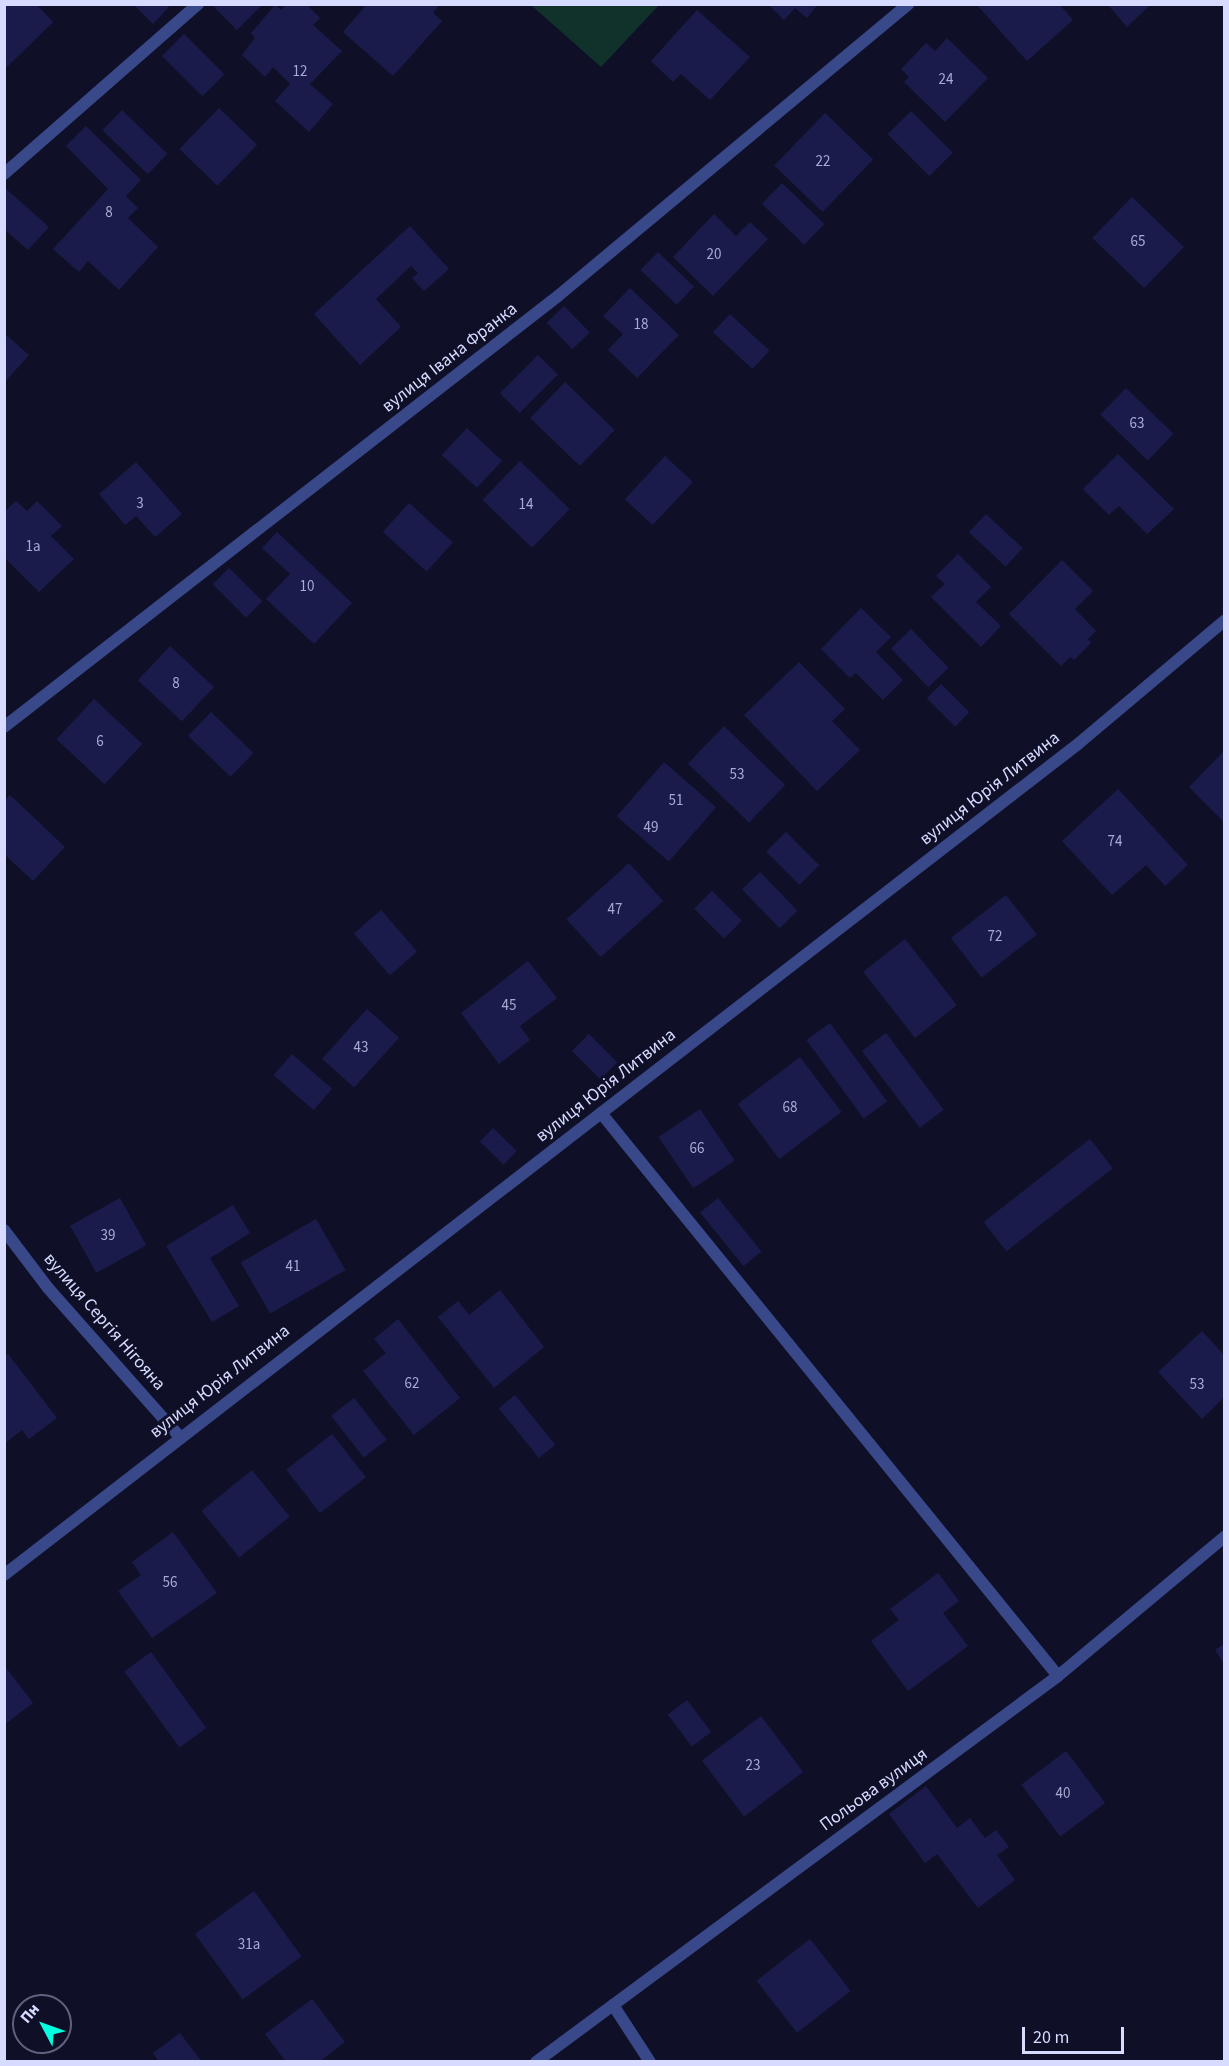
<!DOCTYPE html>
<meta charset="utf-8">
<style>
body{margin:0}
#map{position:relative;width:1229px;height:2066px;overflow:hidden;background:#0f1028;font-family:"Source Sans 3",sans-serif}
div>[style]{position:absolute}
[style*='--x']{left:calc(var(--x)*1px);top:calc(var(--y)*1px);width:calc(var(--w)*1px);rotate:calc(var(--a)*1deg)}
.green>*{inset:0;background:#11322a}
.building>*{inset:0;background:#1a1b4a;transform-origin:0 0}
.minor>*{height:12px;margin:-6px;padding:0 6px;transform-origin:6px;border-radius:6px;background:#384889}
span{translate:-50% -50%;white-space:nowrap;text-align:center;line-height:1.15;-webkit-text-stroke:6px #0f1028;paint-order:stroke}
.number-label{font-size:15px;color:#a7abd2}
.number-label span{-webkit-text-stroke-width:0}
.street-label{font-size:18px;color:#d6dbff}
.frame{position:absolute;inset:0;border:6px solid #d6dbff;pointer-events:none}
.north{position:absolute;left:12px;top:1994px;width:60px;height:60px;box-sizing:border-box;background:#0f1028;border:2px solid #5f617e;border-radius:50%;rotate:311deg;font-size:16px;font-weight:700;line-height:24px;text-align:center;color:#d6dbff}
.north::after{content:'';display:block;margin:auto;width:21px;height:27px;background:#02ffde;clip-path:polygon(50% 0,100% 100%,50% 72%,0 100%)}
.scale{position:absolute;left:1022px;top:2027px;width:102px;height:27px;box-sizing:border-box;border:3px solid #d6dbff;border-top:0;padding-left:8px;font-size:18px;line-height:21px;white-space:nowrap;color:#d6dbff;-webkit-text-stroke:4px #0f1028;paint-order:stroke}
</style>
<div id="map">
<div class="green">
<div style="clip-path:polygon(531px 5px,659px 5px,601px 67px)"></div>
</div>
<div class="building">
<div style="clip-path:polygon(4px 4px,36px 4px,53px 22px,4px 70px)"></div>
<div style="clip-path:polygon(133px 4px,166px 4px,169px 7px,153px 24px)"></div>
<div style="clip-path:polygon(217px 4px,263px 4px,237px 30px,214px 7px)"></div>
<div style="clip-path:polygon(287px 4px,306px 4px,320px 18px,313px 25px,342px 51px,310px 84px,333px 104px,309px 132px,275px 101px,290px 84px,273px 67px,265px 77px,242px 55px,255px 38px,251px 33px,275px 5px,281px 10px)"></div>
<div style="clip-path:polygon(367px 4px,440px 4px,433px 13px,442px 21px,393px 76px,343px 32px)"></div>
<div style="clip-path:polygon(768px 4px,818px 4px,807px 18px,795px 8px,784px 20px)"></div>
<div style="clip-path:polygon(976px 4px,1059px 4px,1073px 20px,1027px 61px)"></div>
<div style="clip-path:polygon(1107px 4px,1151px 4px,1127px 27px)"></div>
<div style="clip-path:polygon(697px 10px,750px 57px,710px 100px,681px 74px,673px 82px,651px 61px)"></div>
<div style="left:184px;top:34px;width:57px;height:31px;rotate:45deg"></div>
<div style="clip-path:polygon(947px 38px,988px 78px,945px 122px,904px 82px,909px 77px,901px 69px,926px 43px,935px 51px)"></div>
<div style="left:219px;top:108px;width:53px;height:57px;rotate:44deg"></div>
<div style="left:122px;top:110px;width:63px;height:28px;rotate:44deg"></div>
<div style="left:911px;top:111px;width:59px;height:33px;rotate:45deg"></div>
<div style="left:825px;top:113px;width:67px;height:73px;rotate:44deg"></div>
<div style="clip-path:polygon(86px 126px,141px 180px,126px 196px,138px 208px,128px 218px,158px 247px,119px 290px,88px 261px,79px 272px,53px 249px,108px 189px,66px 146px)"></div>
<div style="left:782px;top:183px;width:59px;height:29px;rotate:44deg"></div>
<div style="clip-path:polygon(4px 187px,49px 227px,28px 250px,4px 229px)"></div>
<div style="left:1132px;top:197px;width:72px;height:57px;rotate:44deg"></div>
<div style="clip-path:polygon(714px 214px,736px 236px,750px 222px,768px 239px,713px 296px,673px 257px)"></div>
<div style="clip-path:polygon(410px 226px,449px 269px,424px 291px,412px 278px,418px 273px,411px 266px,376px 299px,401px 327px,360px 365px,314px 314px)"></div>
<div style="left:658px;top:252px;width:50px;height:25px;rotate:44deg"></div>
<div style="clip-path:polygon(630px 288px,679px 335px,637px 378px,608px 350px,623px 334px,603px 316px)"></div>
<div style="left:564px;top:306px;width:37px;height:24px;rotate:46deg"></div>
<div style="left:730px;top:314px;width:54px;height:25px;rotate:43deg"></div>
<div style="clip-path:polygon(4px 333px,29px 355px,4px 383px)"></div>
<div style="left:538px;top:355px;width:28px;height:54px;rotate:45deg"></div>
<div style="left:565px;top:382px;width:69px;height:50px;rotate:44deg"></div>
<div style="left:1126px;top:388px;width:66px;height:37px;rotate:44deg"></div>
<div style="left:467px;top:428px;width:48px;height:37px;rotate:43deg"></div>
<div style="clip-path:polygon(1118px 454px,1174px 509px,1147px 534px,1119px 506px,1109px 515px,1083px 489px)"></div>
<div style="left:665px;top:456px;width:38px;height:59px;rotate:43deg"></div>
<div style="left:520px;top:461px;width:69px;height:54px;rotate:44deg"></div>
<div style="clip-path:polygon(136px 462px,182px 514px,155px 537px,136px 516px,125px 525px,99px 494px)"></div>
<div style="clip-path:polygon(16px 501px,27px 511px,37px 501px,62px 526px,51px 536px,74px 559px,39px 592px,4px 557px,4px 512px)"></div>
<div style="left:409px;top:503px;width:59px;height:39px;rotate:42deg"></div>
<div style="left:986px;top:514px;width:50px;height:25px;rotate:43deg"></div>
<div style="clip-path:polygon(277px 532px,352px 603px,314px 644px,266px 599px,290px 574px,262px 548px)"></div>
<div style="clip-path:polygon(958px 554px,991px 587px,976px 602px,1001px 626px,981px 647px,931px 597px,945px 584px,936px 576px)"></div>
<div style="clip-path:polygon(1062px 560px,1093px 591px,1075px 609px,1096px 631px,1088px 639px,1091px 643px,1074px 660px,1070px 657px,1061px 666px,1009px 614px)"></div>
<div style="left:229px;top:568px;width:47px;height:23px;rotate:45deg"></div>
<div style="clip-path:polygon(861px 608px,891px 637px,876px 652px,903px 680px,883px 700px,856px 673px,850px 678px,821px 649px)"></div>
<div style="left:911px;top:629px;width:54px;height:28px;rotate:46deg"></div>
<div style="left:170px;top:646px;width:60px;height:47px;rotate:43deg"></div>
<div style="clip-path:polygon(799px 662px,845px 709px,832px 721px,860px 750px,817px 791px,744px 715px)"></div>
<div style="left:941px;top:684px;width:40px;height:20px;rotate:45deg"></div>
<div style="left:94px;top:699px;width:66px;height:55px;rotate:43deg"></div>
<div style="left:211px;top:712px;width:59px;height:33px;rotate:44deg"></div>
<div style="left:724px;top:726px;width:85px;height:52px;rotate:44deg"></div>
<div style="clip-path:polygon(1224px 751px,1224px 822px,1189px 787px)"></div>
<div style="left:664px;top:762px;width:69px;height:72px;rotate:41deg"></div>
<div style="clip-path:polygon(1118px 789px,1188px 865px,1165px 886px,1146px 865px,1112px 895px,1062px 841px)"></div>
<div style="clip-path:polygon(10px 795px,65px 847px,33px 881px,4px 854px,4px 801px)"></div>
<div style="left:786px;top:832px;width:47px;height:28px;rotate:45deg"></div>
<div style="left:629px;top:863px;width:51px;height:84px;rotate:48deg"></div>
<div style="left:760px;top:872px;width:54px;height:25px;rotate:46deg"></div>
<div style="left:712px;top:891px;width:42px;height:25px;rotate:45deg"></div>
<div style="left:1006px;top:895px;width:50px;height:70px;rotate:52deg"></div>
<div style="left:381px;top:910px;width:55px;height:36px;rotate:49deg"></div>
<div style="left:905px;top:939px;width:84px;height:53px;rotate:52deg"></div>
<div style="clip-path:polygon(528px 961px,557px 998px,520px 1026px,530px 1040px,499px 1064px,461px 1013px)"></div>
<div style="left:367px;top:1009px;width:43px;height:67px;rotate:42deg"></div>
<div style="left:830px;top:1023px;width:97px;height:29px;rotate:54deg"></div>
<div style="left:886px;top:1033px;width:96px;height:30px;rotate:53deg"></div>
<div style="left:589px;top:1034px;width:40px;height:24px;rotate:45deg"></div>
<div style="left:292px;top:1054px;width:53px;height:28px;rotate:41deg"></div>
<div style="left:800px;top:1057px;width:69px;height:78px;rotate:53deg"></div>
<div style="left:700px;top:1109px;width:62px;height:50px;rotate:56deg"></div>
<div style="left:493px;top:1128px;width:33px;height:19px;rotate:44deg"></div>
<div style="left:1090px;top:1139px;width:37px;height:135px;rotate:52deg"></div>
<div style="left:120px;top:1198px;width:54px;height:57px;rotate:61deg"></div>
<div style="left:718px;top:1198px;width:69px;height:23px;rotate:51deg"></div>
<div style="clip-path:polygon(233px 1205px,250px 1233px,210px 1258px,239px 1306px,212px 1322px,166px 1246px)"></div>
<div style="left:316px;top:1219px;width:59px;height:87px;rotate:60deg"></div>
<div style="clip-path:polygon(500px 1290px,544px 1347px,494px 1388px,438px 1317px,458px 1301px,469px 1315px)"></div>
<div style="clip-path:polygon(398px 1319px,460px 1398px,414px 1435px,363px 1371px,386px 1353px,374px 1339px)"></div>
<div style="clip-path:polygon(1202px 1331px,1224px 1355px,1224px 1397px,1202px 1419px,1158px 1372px)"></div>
<div style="clip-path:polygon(8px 1354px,57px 1418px,29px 1439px,22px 1430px,5px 1443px,5px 1357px)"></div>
<div style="left:515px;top:1395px;width:64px;height:21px;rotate:51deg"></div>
<div style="left:354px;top:1398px;width:53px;height:29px;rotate:52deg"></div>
<div style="left:332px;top:1434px;width:55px;height:58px;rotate:52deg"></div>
<div style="left:252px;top:1470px;width:60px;height:65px;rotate:51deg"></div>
<div style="clip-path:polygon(173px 1532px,217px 1593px,152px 1638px,118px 1591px,141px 1575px,132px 1562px)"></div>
<div style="clip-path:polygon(938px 1573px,959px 1601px,943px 1613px,968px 1646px,908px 1691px,871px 1641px,899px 1620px,890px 1609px)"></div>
<div style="clip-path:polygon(1224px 1644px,1224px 1664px,1215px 1650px)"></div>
<div style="left:151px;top:1652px;width:94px;height:33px;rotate:54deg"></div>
<div style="clip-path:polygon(4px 1665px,33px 1703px,4px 1725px)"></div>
<div style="left:687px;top:1700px;width:40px;height:24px;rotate:53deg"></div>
<div style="left:761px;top:1716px;width:70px;height:74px;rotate:53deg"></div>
<div style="left:1066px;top:1751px;width:65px;height:56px;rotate:53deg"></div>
<div style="clip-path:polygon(926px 1786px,957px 1828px,970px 1818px,985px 1838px,996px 1830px,1009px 1847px,997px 1855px,1015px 1880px,978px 1908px,937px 1854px,925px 1863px,889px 1814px)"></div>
<div style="left:254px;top:1891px;width:81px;height:73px;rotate:54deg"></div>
<div style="left:810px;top:1939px;width:66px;height:68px;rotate:52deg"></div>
<div style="clip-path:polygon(312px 1999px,345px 2042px,319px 2062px,286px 2062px,265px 2034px)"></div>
<div style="clip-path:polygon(180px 2033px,202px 2062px,159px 2062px,153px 2053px)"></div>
</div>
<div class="minor">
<div style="--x:4;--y:174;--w:258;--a:-41.2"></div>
<div style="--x:4;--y:727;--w:702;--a:-37.88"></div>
<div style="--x:558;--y:296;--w:456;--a:-39.8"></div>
<div style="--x:601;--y:1113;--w:725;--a:50.93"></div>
<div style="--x:4;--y:1230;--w:73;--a:52.8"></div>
<div style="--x:48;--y:1288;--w:198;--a:48.5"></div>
<div style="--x:4;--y:1575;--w:1358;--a:-37.73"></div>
<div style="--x:1078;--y:744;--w:191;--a:-40.1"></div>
<div style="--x:613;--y:2005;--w:68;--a:57"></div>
<div style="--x:536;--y:2062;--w:649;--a:-36.48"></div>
<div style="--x:1058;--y:1676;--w:217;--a:-39.9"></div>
</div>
<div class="number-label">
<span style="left:300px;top:72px">12</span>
<span style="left:946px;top:80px">24</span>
<span style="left:823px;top:162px">22</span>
<span style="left:109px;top:213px">8</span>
<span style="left:1138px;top:242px">65</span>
<span style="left:714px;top:255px">20</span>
<span style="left:641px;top:325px">18</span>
<span style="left:1137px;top:424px">63</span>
<span style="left:140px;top:504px">3</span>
<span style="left:526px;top:505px">14</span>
<span style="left:33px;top:547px">1а</span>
<span style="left:307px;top:587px">10</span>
<span style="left:176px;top:684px">8</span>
<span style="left:100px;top:742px">6</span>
<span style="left:737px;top:775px">53</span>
<span style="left:676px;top:801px">51</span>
<span style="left:651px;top:828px">49</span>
<span style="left:1115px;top:842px">74</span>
<span style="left:615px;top:910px">47</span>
<span style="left:995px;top:937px">72</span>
<span style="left:509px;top:1006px">45</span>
<span style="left:361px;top:1048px">43</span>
<span style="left:790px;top:1108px">68</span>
<span style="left:697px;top:1149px">66</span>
<span style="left:108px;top:1236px">39</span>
<span style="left:293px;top:1267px">41</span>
<span style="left:412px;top:1384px">62</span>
<span style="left:1197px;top:1385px">53</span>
<span style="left:170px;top:1583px">56</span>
<span style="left:753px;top:1766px">23</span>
<span style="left:1063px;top:1794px">40</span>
<span style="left:249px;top:1945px">31а</span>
</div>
<div class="street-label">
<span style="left:450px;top:358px;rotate:-38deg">вулиця Івана Франка</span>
<span style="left:990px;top:789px;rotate:-38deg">вулиця Юрія Литвина</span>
<span style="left:606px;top:1086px;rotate:-38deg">вулиця Юрія Литвина</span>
<span style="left:104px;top:1322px;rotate:49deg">вулиця Сергія Нігояна</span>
<span style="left:220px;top:1382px;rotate:-38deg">вулиця Юрія Литвина</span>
<span style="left:874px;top:1790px;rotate:-36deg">Польова вулиця</span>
</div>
<div class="frame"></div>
<div class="north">Пн</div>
<div class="scale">20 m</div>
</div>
